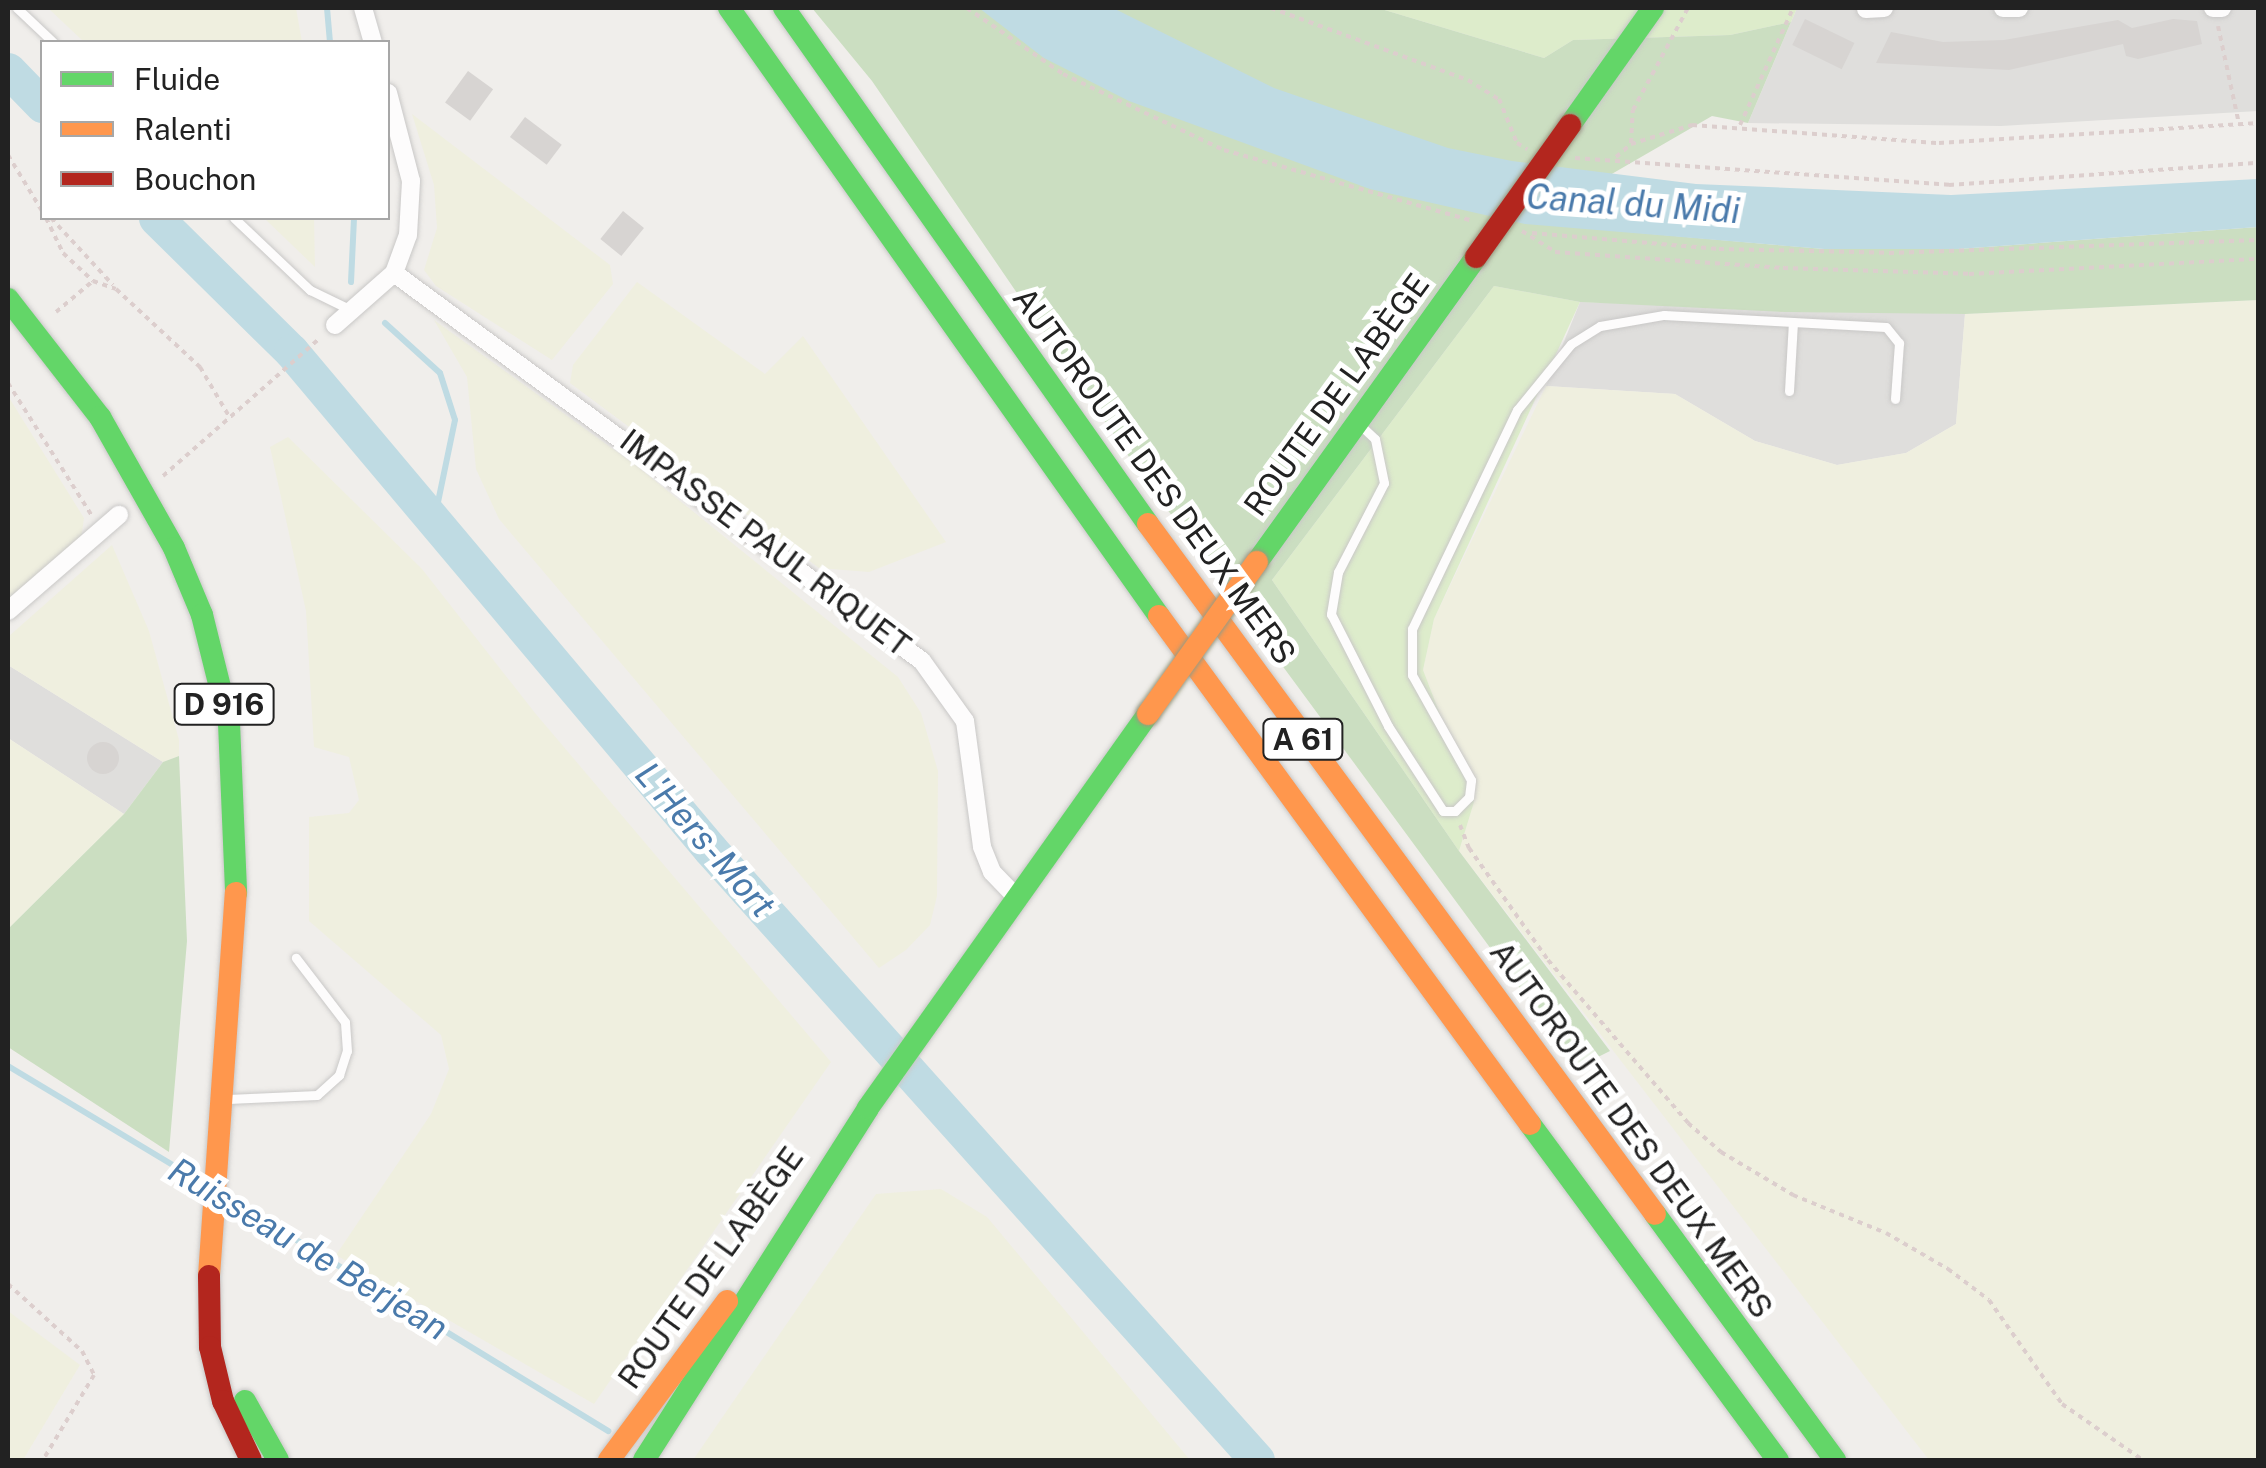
<!DOCTYPE html>
<meta charset="utf-8">
<style>
body{margin:0}
#map{position:relative;width:2266px;height:1468px;overflow:hidden;background:#f0eeeb;font-family:"Public Sans",sans-serif}
div>[style]{position:absolute}
[style*='--x']{left:calc(var(--x)*1px);top:calc(var(--y)*1px);width:calc(var(--w)*1px);rotate:calc(var(--a)*1deg)}
.residential>*{inset:0;background:#dfdedc}
.farmland>*{inset:0;background:#efefdf}
.grass>*{inset:0;background:#ddeccb}
.forest>*{inset:0;background:#cbdec1}
.water>*{inset:0;background:#bfdbe3}
.stream>*{height:6px;margin:-3px;padding:0 3px;transform-origin:3px;border-radius:3px;background:#bfdbe3}
.river>*{height:35px;margin:-17.5px;padding:0 17.5px;transform-origin:17.5px;border-radius:17.5px;background:#bfdbe3}
.building>*{inset:0;background:#d7d4d2;transform-origin:0 0}
.round{border-radius:50%}
.path>*{height:4px;margin-top:-2px;transform-origin:0;background:repeating-linear-gradient(90deg,#dccecd 0 5px,transparent 0 10px)}
.roads{filter:drop-shadow(0 0 2px #c9c8c7) drop-shadow(0 0 2px #c9c8c7)}
.lane>*{height:9px;margin:-4.5px;padding:0 4.5px;transform-origin:4.5px;border-radius:4.5px;background:#fdfcfc}
.street>*{height:18px;margin:-9px;padding:0 9px;transform-origin:9px;border-radius:9px;background:#fdfcfc}
.fast>*{height:22px;margin:-11px;padding:0 11px;transform-origin:11px;border-radius:11px;background:#63d668}
.slow>*{height:22px;margin:-11px;padding:0 11px;transform-origin:11px;border-radius:11px;background:#ff974d}
.jam>*{height:22px;margin:-11px;padding:0 11px;transform-origin:11px;border-radius:11px;background:#b3261e}
.bridges{filter:drop-shadow(0 0 2px #999a82) drop-shadow(0 0 2px #999a82)}
.slow-bridge>*{height:22px;margin:-11px;padding:0 11px;transform-origin:11px;border-radius:11px;background:#ff974d}
.jam-bridge>*{height:22px;margin:-11px;padding:0 11px;transform-origin:11px;border-radius:11px;background:#b3261e}
span{translate:-50% -50%;white-space:nowrap;text-align:center;line-height:1.15;-webkit-text-stroke:10px #fff;paint-order:stroke}
.shield-label span{padding:2px 8px;background:#fff;border:2px solid;border-radius:8px;-webkit-text-stroke-width:0}
.shield-label{font-size:30px;color:#222;font-weight:700}
.street-label{font-size:32px;color:#222}
.water-label{font-size:35px;color:#4a7aab;font-style:italic}
.frame{position:absolute;inset:0;border:10px solid #222;pointer-events:none}
.legend{position:absolute;left:40px;top:40px;width:350px;height:180px;box-sizing:border-box;background:#fff;border:2px solid #a7a7a7;margin:0;padding:12px 18px;list-style:none;font-size:30px;color:#222}
.legend li{display:flex;align-items:center;gap:20px;height:50px}
.legend b{width:50px;border:2px solid #a7a7a7}
</style>
<div id="map">
<div class="residential">
<div style="clip-path:polygon(1797px 8px,2258px 8px,2258px 111px,2001px 126px,1748px 123px)"></div>
<div style="clip-path:polygon(1580px 302px,1965px 314px,1956px 424px,1906px 453px,1837px 465px,1755px 441px,1675px 394px,1546px 386px)"></div>
<div style="clip-path:polygon(8px 665px,163px 762px,124px 814px,8px 738px)"></div>
</div>
<div class="farmland">
<div style="clip-path:polygon(48px 8px,296px 8px,302px 42px,84px 42px)"></div>
<div style="clip-path:polygon(412px 114px,610px 265px,613px 284px,552px 360px,436px 286px,424px 270px,437px 228px,434px 185px)"></div>
<div style="clip-path:polygon(264px 218px,314px 218px,315px 267px)"></div>
<div style="clip-path:polygon(637px 282px,765px 374px,803px 336px,946px 542px,869px 572px,819px 568px,570px 383px,573px 365px)"></div>
<div style="clip-path:polygon(2258px 300px,2258px 1460px,1929px 1460px,1459px 851px,1474px 802px,1423px 670px,1434px 619px,1546px 386px,1675px 394px,1755px 441px,1837px 465px,1906px 453px,1956px 424px,1965px 314px)"></div>
<div style="clip-path:polygon(434px 320px,638px 467px,898px 677px,921px 713px,938px 771px,937px 896px,930px 925px,906px 950px,879px 968px,499px 519px,476px 469px,467px 377px)"></div>
<div style="clip-path:polygon(8px 396px,84px 518px,81px 540px,8px 606px)"></div>
<div style="clip-path:polygon(288px 437px,422px 569px,535px 713px,831px 1062px,594px 1404px,336px 1255px,431px 1114px,449px 1069px,441px 1035px,309px 921px,309px 817px,349px 813px,359px 800px,349px 757px,314px 747px,306px 611px,270px 447px)"></div>
<div style="clip-path:polygon(112px 545px,149px 631px,179px 740px,179px 756px,163px 762px,8px 665px,8px 637px)"></div>
<div style="clip-path:polygon(8px 738px,124px 814px,8px 929px)"></div>
<div style="clip-path:polygon(941px 1189px,987px 1217px,1190px 1460px,693px 1460px,876px 1194px)"></div>
<div style="clip-path:polygon(8px 1311px,80px 1365px,23px 1460px,8px 1460px)"></div>
</div>
<div class="grass">
<div style="clip-path:polygon(1378px 8px,1797px 8px,1791px 22px,1730px 35px,1573px 40px,1544px 58px)"></div>
<div style="clip-path:polygon(1494px 286px,1580px 302px,1434px 619px,1423px 670px,1474px 802px,1459px 851px,1272px 580px)"></div>
</div>
<div class="forest">
<div style="clip-path:polygon(812px 8px,1378px 8px,1544px 58px,1573px 40px,1730px 35px,1791px 22px,1748px 123px,1712px 116px,1527px 223px,1824px 249px,1958px 249px,2258px 227px,2258px 300px,1965px 314px,1785px 312px,1580px 302px,1494px 286px,1272px 580px,1459px 851px,1610px 1051px,1578px 1067px,1136px 467px,872px 81px)"></div>
<div style="clip-path:polygon(179px 756px,187px 941px,169px 1152px,8px 1047px,8px 929px,124px 814px,163px 762px)"></div>
</div>
<div class="water">
<div style="clip-path:polygon(979px 8px,1113px 8px,1274px 88px,1448px 148px,1512px 161px,1696px 184px,1951px 195px,2258px 179px,2258px 227px,1958px 249px,1824px 249px,1525px 224px,1370px 189px,1129px 101px,1044px 58px)"></div>
</div>
<div class="stream">
<div style="--x:327;--y:8;--w:34;--a:85"></div>
<div style="--x:351;--y:282;--w:64;--a:-87.3"></div>
<div style="--x:385;--y:323;--w:74;--a:42.3"></div>
<div style="--x:440;--y:373;--w:49;--a:72.3"></div>
<div style="--x:455;--y:420;--w:103;--a:101.7"></div>
<div style="--x:8;--y:1066;--w:233;--a:31"></div>
<div style="--x:223;--y:1195;--w:452;--a:31.5"></div>
</div>
<div class="river">
<div style="--x:8;--y:70;--w:49;--a:45.8"></div>
<div style="--x:156;--y:218;--w:190;--a:44.6"></div>
<div style="--x:291;--y:351;--w:651;--a:49.92"></div>
<div style="--x:710;--y:849;--w:820;--a:48.16"></div>
</div>
<div class="building">
<div style="left:1805px;top:19px;width:55px;height:29px;rotate:26deg"></div>
<div style="clip-path:polygon(2173px 19px,2197px 21px,2202px 44px,2138px 59px,2126px 56px,2123px 44px,2009px 70px,1876px 63px,1891px 32px,1943px 42px,2004px 40px,2118px 20px,2132px 28px)"></div>
<div style="left:468px;top:71px;width:31px;height:39px;rotate:36deg"></div>
<div style="left:525px;top:117px;width:46px;height:25px;rotate:37deg"></div>
<div style="left:623px;top:211px;width:27px;height:36px;rotate:39deg"></div>
<div class="round" style="left:87px;top:742px;width:32px;height:32px"></div>
</div>
<div class="path">
<div style="--x:967;--y:8;--w:116;--a:34.5"></div>
<div style="--x:1063;--y:74;--w:178;--a:25.3"></div>
<div style="--x:1224;--y:150;--w:259;--a:15.9"></div>
<div style="--x:1271;--y:8;--w:210;--a:20.1"></div>
<div style="--x:1468;--y:80;--w:36;--a:32"></div>
<div style="--x:1499;--y:99;--w:48;--a:67.8"></div>
<div style="--x:1517;--y:143;--w:12;--a:31"></div>
<div style="--x:2218;--y:26;--w:100;--a:77.9"></div>
<div style="--x:1740;--y:125;--w:128;--a:-65.6"></div>
<div style="--x:1631;--y:143;--w:33;--a:-87"></div>
<div style="--x:1633;--y:110;--w:116;--a:-61.7"></div>
<div style="--x:8;--y:155;--w:66;--a:58.7"></div>
<div style="--x:1616;--y:157;--w:20;--a:-41"></div>
<div style="--x:1631;--y:144;--w:64;--a:-17.3"></div>
<div style="--x:1692;--y:125;--w:248;--a:4.2"></div>
<div style="--x:1939;--y:143;--w:320;--a:-3.6"></div>
<div style="--x:1575;--y:158;--w:375;--a:4.1"></div>
<div style="--x:1949;--y:185;--w:310;--a:-4.1"></div>
<div style="--x:46;--y:218;--w:39;--a:64"></div>
<div style="--x:63;--y:253;--w:41;--a:43"></div>
<div style="--x:93;--y:281;--w:24;--a:19"></div>
<div style="--x:116;--y:289;--w:115;--a:42.9"></div>
<div style="--x:200;--y:367;--w:59;--a:59.5"></div>
<div style="--x:51;--y:218;--w:91;--a:47.2"></div>
<div style="--x:1522;--y:231;--w:39;--a:32"></div>
<div style="--x:1555;--y:252;--w:229;--a:4"></div>
<div style="--x:1783;--y:268;--w:186;--a:1.8"></div>
<div style="--x:1969;--y:274;--w:289;--a:-3"></div>
<div style="--x:1532;--y:233;--w:188;--a:4.9"></div>
<div style="--x:1719;--y:249;--w:170;--a:1.3"></div>
<div style="--x:1889;--y:253;--w:369;--a:-2"></div>
<div style="--x:56;--y:312;--w:48;--a:-40"></div>
<div style="--x:8;--y:383;--w:157;--a:57.7"></div>
<div style="--x:163;--y:476;--w:209;--a:-41.3"></div>
<div style="--x:1460;--y:825;--w:25;--a:69"></div>
<div style="--x:1469;--y:848;--w:137;--a:54.8"></div>
<div style="--x:1548;--y:960;--w:215;--a:49.3"></div>
<div style="--x:1688;--y:1123;--w:44;--a:41.3"></div>
<div style="--x:1721;--y:1152;--w:84;--a:30.8"></div>
<div style="--x:1793;--y:1195;--w:100;--a:22.2"></div>
<div style="--x:1886;--y:1233;--w:72;--a:30.1"></div>
<div style="--x:1948;--y:1269;--w:51;--a:37.1"></div>
<div style="--x:1989;--y:1300;--w:127;--a:54.9"></div>
<div style="--x:2062;--y:1404;--w:98;--a:34.7"></div>
<div style="--x:8;--y:1284;--w:100;--a:42.2"></div>
<div style="--x:82;--y:1351;--w:27;--a:63"></div>
<div style="--x:94;--y:1375;--w:99;--a:121"></div>
</div>
<div class="roads">
<div class="lane">
<div style="--x:17;--y:8;--w:50;--a:43.4"></div>
<div style="--x:234;--y:218;--w:105;--a:43.5"></div>
<div style="--x:310;--y:290;--w:46;--a:26"></div>
<div style="--x:1789;--y:391;--w:69;--a:-86.7"></div>
<div style="--x:1359;--y:424;--w:22;--a:43"></div>
<div style="--x:1375;--y:439;--w:45;--a:78.4"></div>
<div style="--x:1384;--y:483;--w:100;--a:117.3"></div>
<div style="--x:1338;--y:572;--w:43;--a:99.5"></div>
<div style="--x:1331;--y:614;--w:126;--a:63"></div>
<div style="--x:1388;--y:726;--w:101;--a:57.1"></div>
<div style="--x:1443;--y:811;--w:12;--a:0"></div>
<div style="--x:1455;--y:811;--w:20;--a:-45"></div>
<div style="--x:1469;--y:797;--w:17;--a:-83"></div>
<div style="--x:1471;--y:780;--w:120;--a:-119.3"></div>
<div style="--x:1412;--y:675;--w:46;--a:-90"></div>
<div style="--x:1412;--y:629;--w:243;--a:-64.4"></div>
<div style="--x:1517;--y:410;--w:85;--a:-50.7"></div>
<div style="--x:1571;--y:344;--w:34;--a:-32"></div>
<div style="--x:1600;--y:326;--w:65;--a:-9.8"></div>
<div style="--x:1664;--y:315;--w:222;--a:3.1"></div>
<div style="--x:1886;--y:327;--w:21;--a:51"></div>
<div style="--x:1899;--y:343;--w:56;--a:94.1"></div>
<div style="--x:228;--y:1099;--w:89;--a:-2.6"></div>
<div style="--x:317;--y:1095;--w:30;--a:-42"></div>
<div style="--x:339;--y:1075;--w:25;--a:-72"></div>
<div style="--x:347;--y:1051;--w:29;--a:-94"></div>
<div style="--x:345;--y:1022;--w:81;--a:-127.4"></div>
</div>
<div class="street">
<div style="--x:363;--y:8;--w:35;--a:74"></div>
<div style="--x:2003;--y:8;--w:16;--a:0"></div>
<div style="--x:2213;--y:8;--w:9;--a:0"></div>
<div style="--x:1866;--y:9;--w:18;--a:-3"></div>
<div style="--x:394;--y:273;--w:655;--a:36.31"></div>
<div style="--x:922;--y:661;--w:74;--a:54.4"></div>
<div style="--x:965;--y:721;--w:127;--a:82.3"></div>
<div style="--x:982;--y:847;--w:27;--a:68"></div>
<div style="--x:992;--y:872;--w:33;--a:46"></div>
<div style="--x:335;--y:325;--w:79;--a:-41.4"></div>
<div style="--x:394;--y:273;--w:40;--a:-69.8"></div>
<div style="--x:408;--y:235;--w:54;--a:-86.8"></div>
<div style="--x:411;--y:181;--w:91;--a:-104.6"></div>
<div style="--x:8;--y:611;--w:147;--a:-40.9"></div>
</div>
<div class="fast">
<div style="--x:729;--y:8;--w:745;--a:54.73"></div>
<div style="--x:784;--y:8;--w:631;--a:54.8"></div>
<div style="--x:1570;--y:125;--w:143;--a:-54.6"></div>
<div style="--x:8;--y:299;--w:150;--a:52.1"></div>
<div style="--x:100;--y:417;--w:150;--a:60.5"></div>
<div style="--x:174;--y:548;--w:73;--a:67.3"></div>
<div style="--x:202;--y:615;--w:111;--a:76"></div>
<div style="--x:229;--y:723;--w:170;--a:87.6"></div>
<div style="--x:1257;--y:562;--w:375;--a:-54.3"></div>
<div style="--x:1530;--y:1124;--w:418;--a:53.6"></div>
<div style="--x:1655;--y:1214;--w:305;--a:53.8"></div>
<div style="--x:245;--y:1401;--w:68;--a:60.8"></div>
<div style="--x:644;--y:1460;--w:417;--a:-57.5"></div>
<div style="--x:868;--y:1108;--w:483;--a:-54.6"></div>
</div>
<div class="slow">
<div style="--x:1148;--y:524;--w:856;--a:53.69"></div>
<div style="--x:1159;--y:616;--w:629;--a:53.86"></div>
<div style="--x:209;--y:1276;--w:384;--a:-86"></div>
<div style="--x:609;--y:1460;--w:198;--a:-53.4"></div>
</div>
<div class="jam">
<div style="--x:209;--y:1276;--w:71;--a:89.2"></div>
<div style="--x:210;--y:1347;--w:56;--a:76.5"></div>
<div style="--x:223;--y:1401;--w:65;--a:64.6"></div>
</div>
</div>
<div class="bridges">
<div class="slow-bridge">
<div style="--x:1148;--y:714;--w:187;--a:-54.4"></div>
</div>
<div class="jam-bridge">
<div style="--x:1476;--y:257;--w:162;--a:-54.5"></div>
</div>
</div>
<div class="shield-label">
<span style="left:224px;top:704px">D 916</span>
<span style="left:1303px;top:739px">A 61</span>
</div>
<div class="street-label">
<span style="left:1337px;top:395px;rotate:-54deg">ROUTE DE LABÈGE</span>
<span style="left:1154px;top:476px;rotate:54deg">AUTOROUTE DES DEUX MERS</span>
<span style="left:765px;top:543px;rotate:37deg">IMPASSE PAUL RIQUET</span>
<span style="left:1631px;top:1130px;rotate:54deg">AUTOROUTE DES DEUX MERS</span>
<span style="left:711px;top:1268px;rotate:-54deg">ROUTE DE LABÈGE</span>
</div>
<div class="water-label">
<span style="left:1633px;top:204px;rotate:4deg">Canal du Midi</span>
<span style="left:705px;top:840px;rotate:49deg">L'Hers-Mort</span>
<span style="left:308px;top:1249px;rotate:31deg">Ruisseau de Berjean</span>
</div>
<div class="frame"></div>
<ul class="legend">
<li><b style="height:12px;background:#63d668"></b>Fluide</li>
<li><b style="height:12px;background:#ff974d"></b>Ralenti</li>
<li><b style="height:12px;background:#b3261e"></b>Bouchon</li>
</ul>
</div>
